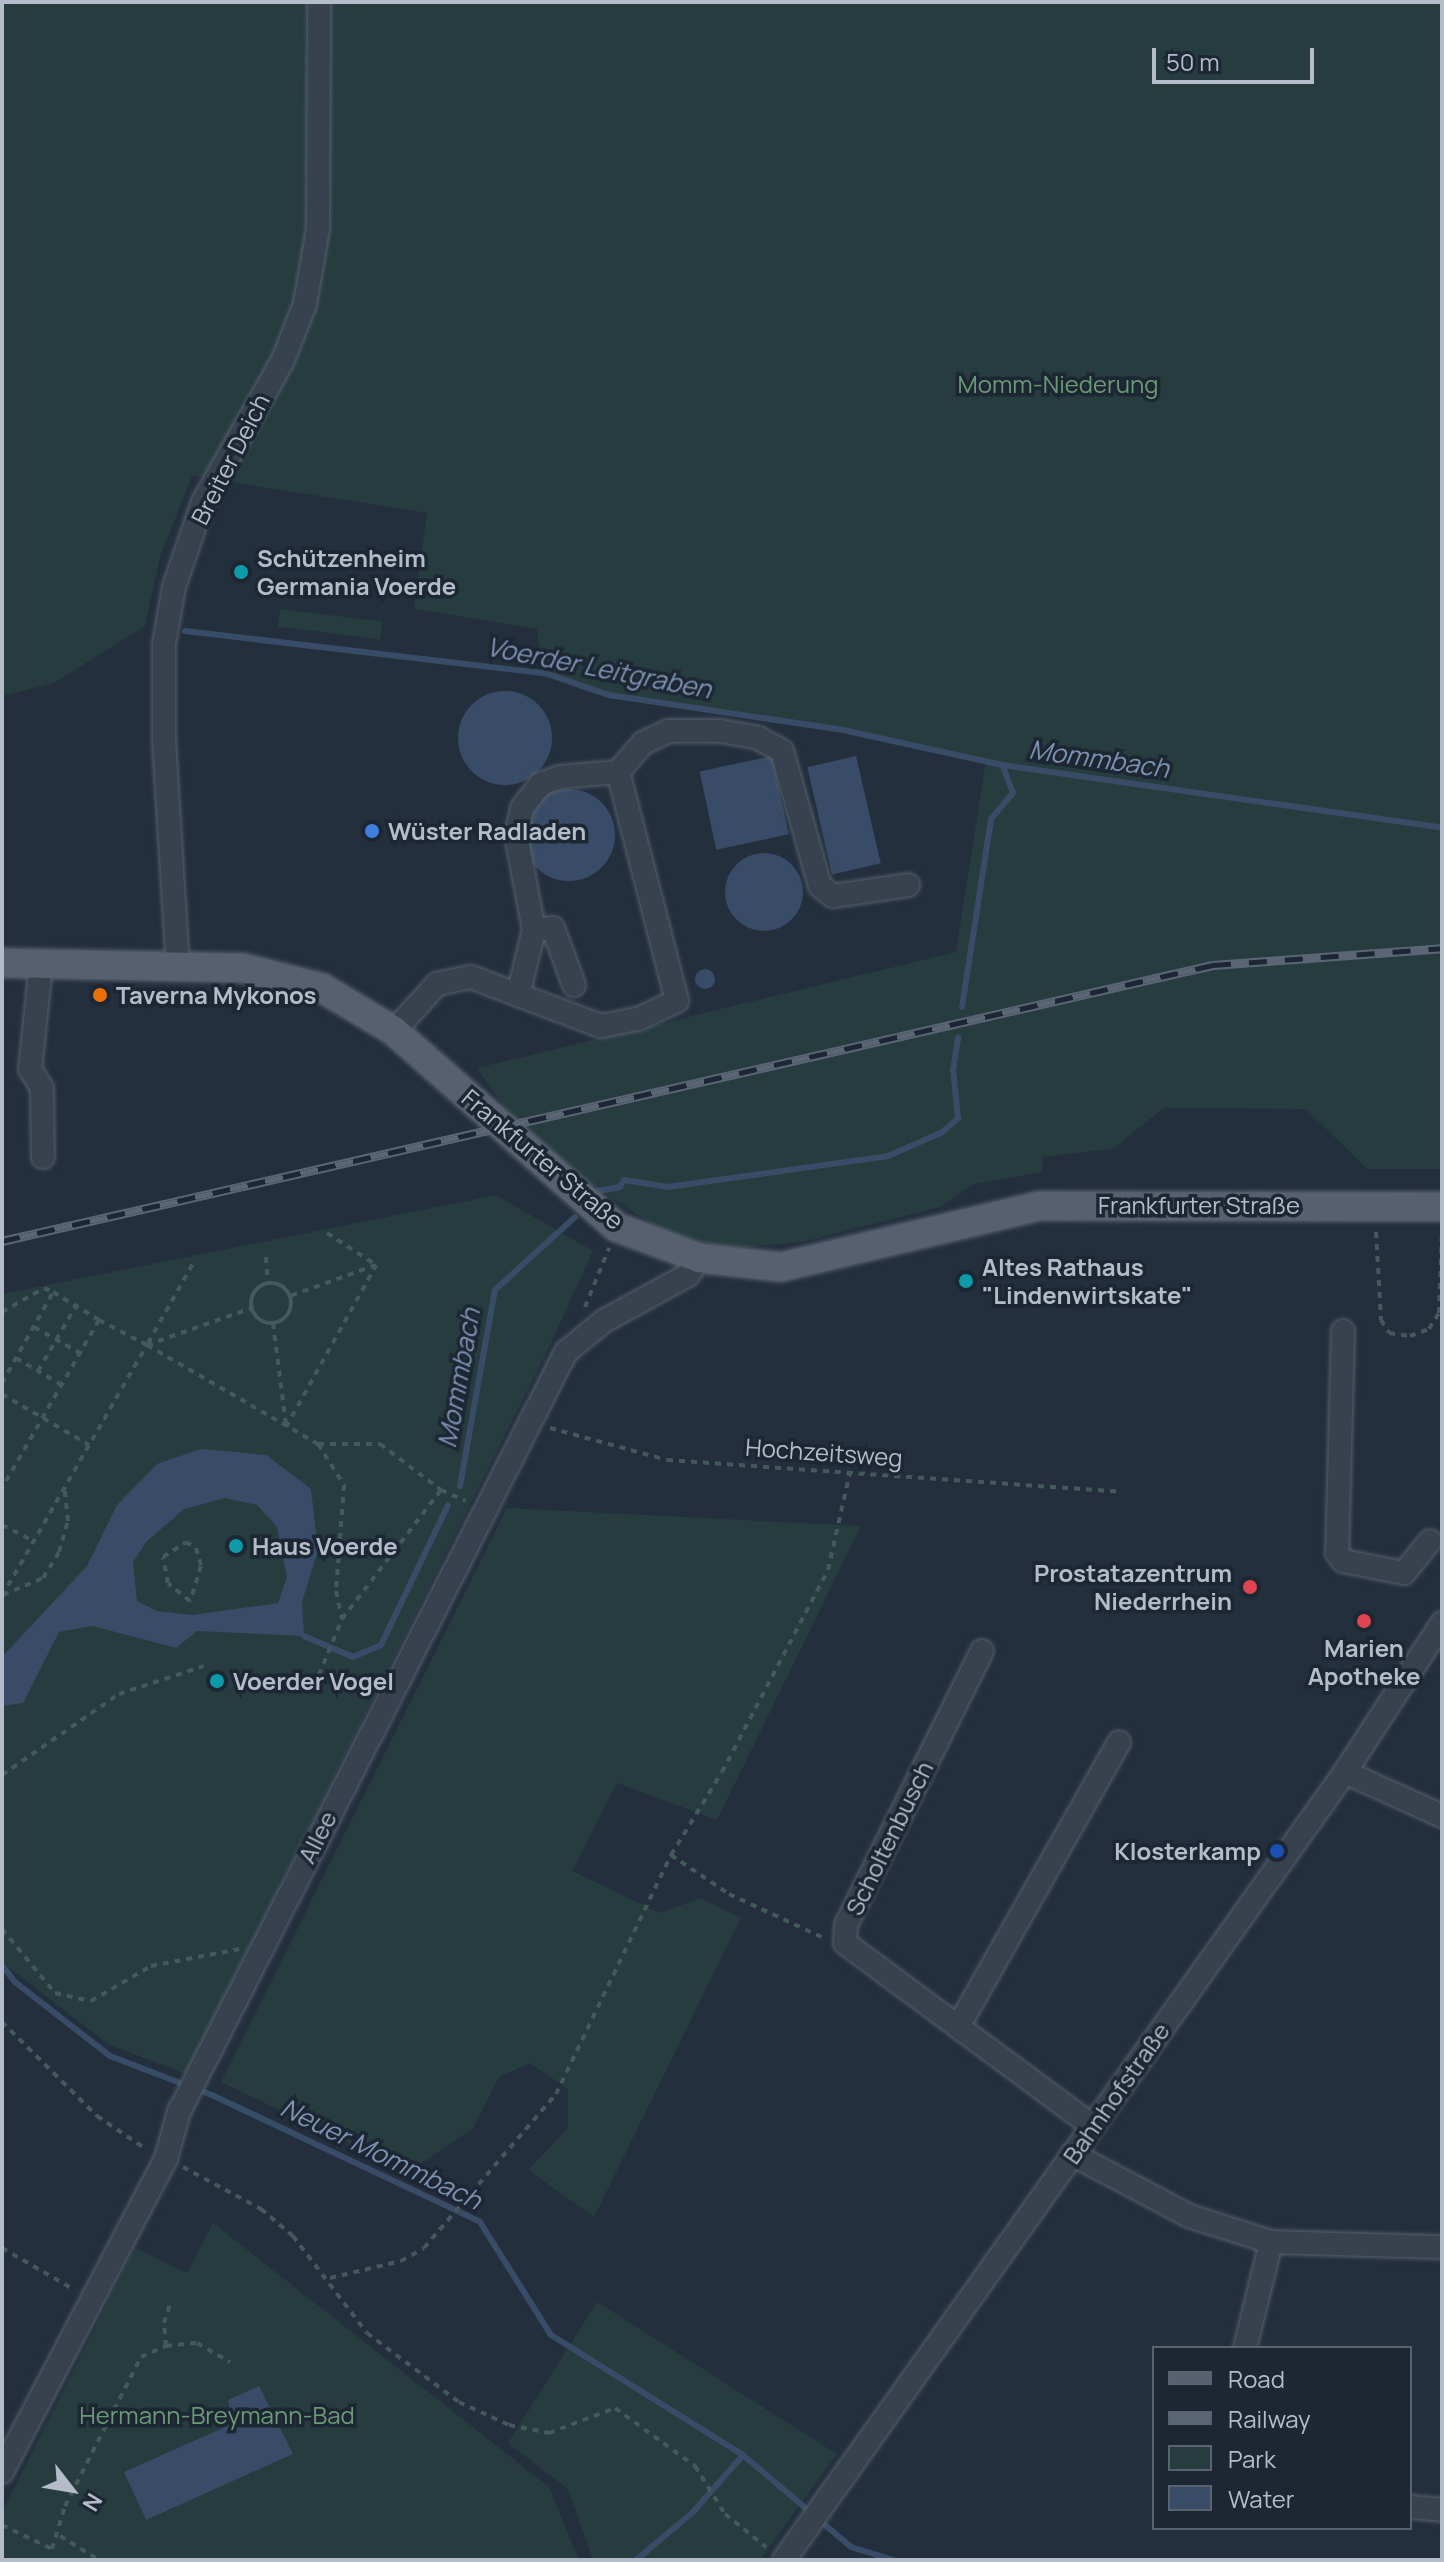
<!DOCTYPE html>
<meta charset="utf-8">
<style>
body{margin:0}
#map{position:relative;width:1444px;height:2562px;overflow:hidden;background:#242f3e;font-family:Manrope,sans-serif}
div>[style]{position:absolute}
[style*='--x']{left:calc(var(--x)*1px);top:calc(var(--y)*1px);width:calc(var(--w)*1px);rotate:calc(var(--a)*1deg)}
.green>*{inset:0;background:#263c3f;transform-origin:0 0}
.water>*{inset:0;background:#394c67;transform-origin:0 0}
.round{border-radius:50%}
.stream>*{height:6px;margin:-3px;padding:0 3px;transform-origin:3px;border-radius:3px;background:#394c67}
.path>*{height:4px;margin-top:-2px;transform-origin:0;background:repeating-linear-gradient(90deg,#44595c 0 6px,transparent 0 12px)}
.path>.ring{margin:-2px;padding:0;box-sizing:content-box;background:none;border:4px solid #44595c;border-radius:50%}
.roads{filter:drop-shadow(0 0 2px #565f6c) drop-shadow(0 0 2px #565f6c)}
.minor>*{height:22px;margin:-11px;padding:0 11px;transform-origin:11px;border-radius:11px;background:#38414e}
.major>*{height:28px;margin:-14px;padding:0 14px;transform-origin:14px;border-radius:14px;background:#56606e}
.rail>*{height:9px;margin-top:-4.5px;transform-origin:0;background:repeating-linear-gradient(90deg,#1d2633 0 18px,#5a6575 0 36px);box-sizing:border-box;border-block:2px solid #5a6575}
.dots>*{width:22px;height:22px;translate:-50% -50%;box-sizing:border-box;border:4px solid #1d2633;border-radius:50%}
span{translate:-50% -50%;white-space:nowrap;text-align:center;line-height:1.15;-webkit-text-stroke:7px #1d2633;paint-order:stroke}
.park-label{font-size:24px;color:#6b9a76}
.street-label{font-size:24px;color:#b4bcc9}
.poi-label{font-size:24px;color:#b4bcc9;font-weight:700}
.left{translate:0 -50%;text-align:left}
.right{translate:-100% -50%;text-align:right}
.water-label{font-size:26px;color:#7c92b1;font-style:italic}
.frame{position:absolute;inset:0;border:4px solid #b4bcc9;pointer-events:none}
.legend{position:absolute;left:1152px;top:2346px;width:260px;height:184px;box-sizing:border-box;background:#1d2633;border:2px solid #59626f;margin:0;padding:10px 14px;list-style:none;font-size:24px;color:#b4bcc9}
.legend li{display:flex;align-items:center;gap:16px;height:40px}
.legend b{width:40px;border:2px solid #59626f}
.north{position:absolute;left:32px;top:2450px;width:80px;height:80px;-webkit-text-stroke:6px #1d2633;paint-order:stroke;rotate:121deg;font-size:22px;font-weight:700;line-height:32px;text-align:center;color:#b4bcc9}
.north::after{content:'';display:block;margin:auto;width:28px;height:36px;background:#b4bcc9;clip-path:polygon(50% 0,100% 100%,50% 72%,0 100%)}
.scale{position:absolute;left:1152px;top:48px;width:162px;height:36px;box-sizing:border-box;border:4px solid #b4bcc9;border-top:0;padding-left:10px;font-size:24px;line-height:28px;white-space:nowrap;color:#b4bcc9;-webkit-text-stroke:6px #1d2633;paint-order:stroke}
</style>
<div id="map">
<div class="green">
<div style="clip-path:polygon(2px 2px,1442px 2px,1442px 1169px,1367px 1169px,1306px 1109px,1164px 1108px,1112px 1149px,1043px 1157px,1042px 1172px,971px 1185px,941px 1207px,802px 1242px,748px 1247px,716px 1246px,664px 1232px,559px 1163px,522px 1132px,477px 1068px,956px 952px,985px 767px,990px 762px,829px 726px,598px 695px,542px 676px,537px 629px,414px 609px,427px 513px,192px 476px,160px 557px,145px 626px,54px 683px,2px 696px)"></div>
<div style="left:280px;top:609px;width:103px;height:18px;rotate:7deg"></div>
<div style="clip-path:polygon(496px 1195px,593px 1251px,551px 1343px,186px 2074px,108px 2044px,2px 1962px,2px 1294px)"></div>
<div style="clip-path:polygon(507px 1508px,861px 1526px,717px 1820px,617px 1783px,572px 1871px,660px 1913px,701px 1898px,741px 1918px,594px 2217px,528px 2170px,568px 2128px,568px 2089px,530px 2063px,499px 2077px,473px 2128px,409px 2172px,221px 2082px)"></div>
<div style="clip-path:polygon(213px 2223px,549px 2487px,579px 2560px,2px 2560px,2px 2512px,135px 2248px,187px 2273px)"></div>
<div style="clip-path:polygon(597px 2302px,837px 2454px,760px 2560px,593px 2560px,568px 2489px,508px 2443px)"></div>
</div>
<div class="water">
<div class="round" style="left:458px;top:691px;width:94px;height:94px"></div>
<div style="left:772px;top:756px;width:80px;height:74px;rotate:78deg"></div>
<div style="left:856px;top:756px;width:110px;height:50px;rotate:77deg"></div>
<div class="round" style="left:523px;top:789px;width:92px;height:92px"></div>
<div class="round" style="left:725px;top:853px;width:78px;height:78px"></div>
<div class="round" style="left:695px;top:969px;width:20px;height:20px"></div>
<div style="clip-path:polygon(evenodd,201px 1449px,266px 1455px,311px 1489px,318px 1550px,302px 1602px,304px 1636px,197px 1631px,176px 1648px,93px 1626px,59px 1632px,23px 1703px,2px 1706px,2px 1657px,87px 1566px,117px 1505px,157px 1464px,201px 1449px,225px 1498px,257px 1505px,277px 1527px,287px 1577px,278px 1603px,193px 1615px,157px 1611px,137px 1601px,133px 1562px,147px 1541px,184px 1509px,225px 1498px)"></div>
<div style="clip-path:polygon(259px 2386px,293px 2454px,146px 2520px,124px 2472px,232px 2424px,228px 2400px)"></div>
</div>
<div class="stream">
<div style="--x:185;--y:631;--w:362;--a:6.7"></div>
<div style="--x:545;--y:673;--w:68;--a:19"></div>
<div style="--x:609;--y:695;--w:237;--a:8.5"></div>
<div style="--x:843;--y:730;--w:163;--a:12.4"></div>
<div style="--x:1002;--y:765;--w:444;--a:8.1"></div>
<div style="--x:962;--y:1007;--w:190;--a:-81.2"></div>
<div style="--x:991;--y:819;--w:34;--a:-50"></div>
<div style="--x:1013;--y:793;--w:30;--a:-111"></div>
<div style="--x:598;--y:1191;--w:22;--a:-10"></div>
<div style="--x:620;--y:1187;--w:8;--a:-60"></div>
<div style="--x:624;--y:1180;--w:45;--a:9"></div>
<div style="--x:668;--y:1187;--w:222;--a:-8"></div>
<div style="--x:888;--y:1156;--w:58;--a:-23.5"></div>
<div style="--x:941;--y:1133;--w:23;--a:-41"></div>
<div style="--x:958;--y:1118;--w:48;--a:-95.9"></div>
<div style="--x:953;--y:1070;--w:33;--a:-81"></div>
<div style="--x:460;--y:1486;--w:199;--a:-79.9"></div>
<div style="--x:495;--y:1290;--w:108;--a:-42.4"></div>
<div style="--x:304;--y:1636;--w:53;--a:23.2"></div>
<div style="--x:353;--y:1657;--w:30;--a:-23"></div>
<div style="--x:381;--y:1645;--w:155;--a:-64.4"></div>
<div style="--x:2;--y:1965;--w:21;--a:53"></div>
<div style="--x:15;--y:1982;--w:120;--a:37.9"></div>
<div style="--x:110;--y:2056;--w:111;--a:21"></div>
<div style="--x:214;--y:2096;--w:294;--a:25.3"></div>
<div style="--x:480;--y:2222;--w:133;--a:57.9"></div>
<div style="--x:551;--y:2335;--w:226;--a:32"></div>
<div style="--x:743;--y:2455;--w:142;--a:40.4"></div>
<div style="--x:851;--y:2547;--w:44;--a:17.2"></div>
<div style="--x:636;--y:2560;--w:75;--a:-40.1"></div>
<div style="--x:693;--y:2512;--w:76;--a:-48.7"></div>
</div>
<div class="path">
<div style="--x:1376;--y:1232;--w:88;--a:86.7"></div>
<div style="--x:1381;--y:1320;--w:15;--a:58"></div>
<div style="--x:1389;--y:1333;--w:21;--a:8"></div>
<div style="--x:1410;--y:1336;--w:20;--a:-20"></div>
<div style="--x:1429;--y:1329;--w:19;--a:-58"></div>
<div style="--x:1439;--y:1313;--w:80;--a:-87.9"></div>
<div style="--x:327;--y:1233;--w:59;--a:33.1"></div>
<div style="--x:266;--y:1257;--w:26;--a:86"></div>
<div class="ring" style="left:251px;top:1283px;width:36px;height:36px"></div>
<div style="--x:585;--y:1307;--w:64;--a:-67.9"></div>
<div style="--x:2;--y:1312;--w:48;--a:-29.7"></div>
<div style="--x:44;--y:1288;--w:10;--a:24"></div>
<div style="--x:99;--y:1320;--w:54;--a:27.5"></div>
<div style="--x:147;--y:1345;--w:111;--a:-19.4"></div>
<div style="--x:273;--y:1323;--w:103;--a:82.7"></div>
<div style="--x:34;--y:1327;--w:53;--a:29.5"></div>
<div style="--x:148;--y:1343;--w:95;--a:-60.5"></div>
<div style="--x:16;--y:1358;--w:26;--a:31"></div>
<div style="--x:2;--y:1383;--w:104;--a:-60.7"></div>
<div style="--x:53;--y:1292;--w:54;--a:31.3"></div>
<div style="--x:99;--y:1320;--w:194;--a:120"></div>
<div style="--x:62;--y:1385;--w:28;--a:-150"></div>
<div style="--x:38;--y:1371;--w:75;--a:-59.7"></div>
<div style="--x:2;--y:1394;--w:101;--a:30.4"></div>
<div style="--x:286;--y:1427;--w:185;--a:-60.9"></div>
<div style="--x:376;--y:1265;--w:91;--a:160.2"></div>
<div style="--x:550;--y:1428;--w:121;--a:15.3"></div>
<div style="--x:667;--y:1460;--w:456;--a:4"></div>
<div style="--x:318;--y:1444;--w:49;--a:57.6"></div>
<div style="--x:344;--y:1485;--w:106;--a:94.3"></div>
<div style="--x:336;--y:1591;--w:29;--a:78"></div>
<div style="--x:2;--y:1525;--w:37;--a:27"></div>
<div style="--x:186;--y:1542;--w:12;--a:31"></div>
<div style="--x:196;--y:1548;--w:19;--a:74"></div>
<div style="--x:201;--y:1566;--w:37;--a:107"></div>
<div style="--x:190;--y:1601;--w:28;--a:-141"></div>
<div style="--x:168;--y:1583;--w:26;--a:-101"></div>
<div style="--x:163;--y:1557;--w:27;--a:-33"></div>
<div style="--x:3;--y:1595;--w:43;--a:-23"></div>
<div style="--x:43;--y:1578;--w:31;--a:-58"></div>
<div style="--x:59;--y:1552;--w:32;--a:-74"></div>
<div style="--x:68;--y:1521;--w:31;--a:-96"></div>
<div style="--x:2;--y:1596;--w:290;--a:-60"></div>
<div style="--x:147;--y:1345;--w:198;--a:30.1"></div>
<div style="--x:318;--y:1444;--w:62;--a:0"></div>
<div style="--x:380;--y:1444;--w:76;--a:37"></div>
<div style="--x:441;--y:1490;--w:27;--a:24"></div>
<div style="--x:319;--y:1675;--w:61;--a:-67.7"></div>
<div style="--x:342;--y:1619;--w:163;--a:-52.5"></div>
<div style="--x:2;--y:1775;--w:142;--a:-34.7"></div>
<div style="--x:119;--y:1694;--w:89;--a:-18.2"></div>
<div style="--x:671;--y:1855;--w:97;--a:-58.4"></div>
<div style="--x:722;--y:1772;--w:228;--a:-62.3"></div>
<div style="--x:828;--y:1570;--w:100;--a:-77.3"></div>
<div style="--x:2;--y:1929;--w:83;--a:50.4"></div>
<div style="--x:55;--y:1993;--w:37;--a:13"></div>
<div style="--x:91;--y:2001;--w:69;--a:-30.3"></div>
<div style="--x:151;--y:1966;--w:90;--a:-10.9"></div>
<div style="--x:2;--y:2022;--w:134;--a:44.7"></div>
<div style="--x:97;--y:2116;--w:59;--a:34"></div>
<div style="--x:183;--y:2167;--w:89;--a:28.3"></div>
<div style="--x:261;--y:2209;--w:42;--a:40.2"></div>
<div style="--x:293;--y:2236;--w:122;--a:52.7"></div>
<div style="--x:367;--y:2333;--w:115;--a:36.9"></div>
<div style="--x:459;--y:2402;--w:55;--a:24.7"></div>
<div style="--x:509;--y:2425;--w:41;--a:11.3"></div>
<div style="--x:549;--y:2433;--w:71;--a:-20.7"></div>
<div style="--x:615;--y:2408;--w:99;--a:35.9"></div>
<div style="--x:695;--y:2466;--w:57;--a:58"></div>
<div style="--x:725;--y:2514;--w:53;--a:38.8"></div>
<div style="--x:2;--y:2248;--w:82;--a:30"></div>
<div style="--x:330;--y:2278;--w:73;--a:-13.5"></div>
<div style="--x:401;--y:2261;--w:26;--a:-29"></div>
<div style="--x:424;--y:2248;--w:203;--a:-49.4"></div>
<div style="--x:556;--y:2094;--w:265;--a:-64.3"></div>
<div style="--x:671;--y:1855;--w:70;--a:33.9"></div>
<div style="--x:729;--y:1894;--w:105;--a:24.9"></div>
<div style="--x:166;--y:2346;--w:23;--a:-95"></div>
<div style="--x:164;--y:2323;--w:19;--a:-72"></div>
<div style="--x:2;--y:2525;--w:55;--a:25.6"></div>
<div style="--x:52;--y:2549;--w:45;--a:-73.2"></div>
<div style="--x:65;--y:2506;--w:167;--a:-63"></div>
<div style="--x:141;--y:2357;--w:27;--a:-24"></div>
<div style="--x:166;--y:2346;--w:31;--a:-6"></div>
<div style="--x:197;--y:2343;--w:38;--a:30"></div>
<div style="--x:60;--y:2536;--w:46;--a:31.6"></div>
</div>
<div class="roads">
<div class="minor">
<div style="--x:534;--y:930;--w:97;--a:-100.7"></div>
<div style="--x:516;--y:835;--w:28;--a:-77"></div>
<div style="--x:522;--y:808;--w:31;--a:-52"></div>
<div style="--x:541;--y:784;--w:20;--a:-20"></div>
<div style="--x:560;--y:777;--w:58;--a:-4.9"></div>
<div style="--x:41;--y:965;--w:105;--a:96"></div>
<div style="--x:30;--y:1069;--w:22;--a:58"></div>
<div style="--x:42;--y:1088;--w:69;--a:89.2"></div>
<div style="--x:178;--y:969;--w:232;--a:-93.5"></div>
<div style="--x:164;--y:737;--w:93;--a:-90"></div>
<div style="--x:164;--y:644;--w:58;--a:-80"></div>
<div style="--x:174;--y:587;--w:90;--a:-71.2"></div>
<div style="--x:203;--y:502;--w:163;--a:-60.6"></div>
<div style="--x:283;--y:360;--w:60;--a:-68.6"></div>
<div style="--x:305;--y:304;--w:76;--a:-80.2"></div>
<div style="--x:318;--y:229;--w:227;--a:-89.7"></div>
<div style="--x:518;--y:995;--w:67;--a:-76.2"></div>
<div style="--x:534;--y:930;--w:19;--a:-6"></div>
<div style="--x:553;--y:928;--w:61;--a:69.8"></div>
<div style="--x:394;--y:1031;--w:64;--a:-47.5"></div>
<div style="--x:437;--y:984;--w:35;--a:-12"></div>
<div style="--x:471;--y:977;--w:139;--a:20.7"></div>
<div style="--x:601;--y:1026;--w:38;--a:-11"></div>
<div style="--x:638;--y:1019;--w:43;--a:-24.8"></div>
<div style="--x:677;--y:1001;--w:236;--a:-104.4"></div>
<div style="--x:618;--y:772;--w:38;--a:-49"></div>
<div style="--x:643;--y:743;--w:29;--a:-25"></div>
<div style="--x:669;--y:731;--w:51;--a:0"></div>
<div style="--x:720;--y:731;--w:39;--a:10"></div>
<div style="--x:758;--y:738;--w:27;--a:28"></div>
<div style="--x:782;--y:751;--w:140;--a:74.3"></div>
<div style="--x:820;--y:886;--w:16;--a:38"></div>
<div style="--x:833;--y:896;--w:76;--a:-8.3"></div>
<div style="--x:1343;--y:1331;--w:222;--a:91.5"></div>
<div style="--x:1337;--y:1553;--w:10;--a:53"></div>
<div style="--x:1343;--y:1561;--w:62;--a:11.1"></div>
<div style="--x:1404;--y:1573;--w:41;--a:-50.9"></div>
<div style="--x:982;--y:1651;--w:306;--a:116.4"></div>
<div style="--x:846;--y:1925;--w:18;--a:93"></div>
<div style="--x:845;--y:1943;--w:307;--a:36.5"></div>
<div style="--x:1345;--y:1772;--w:107;--a:24.4"></div>
<div style="--x:958;--y:2027;--w:327;--a:-60.5"></div>
<div style="--x:1072;--y:2154;--w:132;--a:27.9"></div>
<div style="--x:1189;--y:2216;--w:86;--a:17.6"></div>
<div style="--x:1271;--y:2242;--w:171;--a:1.7"></div>
<div style="--x:1245;--y:2348;--w:109;--a:-76.2"></div>
<div style="--x:2;--y:2472;--w:354;--a:-62.4"></div>
<div style="--x:166;--y:2158;--w:48;--a:-74.2"></div>
<div style="--x:179;--y:2112;--w:853;--a:-63.01"></div>
<div style="--x:566;--y:1352;--w:49;--a:-39.2"></div>
<div style="--x:604;--y:1321;--w:96;--a:-28.7"></div>
<div style="--x:688;--y:1275;--w:20;--a:-57"></div>
<div style="--x:1410;--y:2507;--w:32;--a:5"></div>
<div style="--x:784;--y:2560;--w:967;--a:-54.55"></div>
<div style="--x:1345;--y:1772;--w:178;--a:-56.9"></div>
</div>
<div class="major">
<div style="--x:2;--y:963;--w:241;--a:1.2"></div>
<div style="--x:243;--y:968;--w:81;--a:14.2"></div>
<div style="--x:322;--y:988;--w:84;--a:30.8"></div>
<div style="--x:394;--y:1031;--w:296;--a:41.4"></div>
<div style="--x:616;--y:1227;--w:89;--a:20.5"></div>
<div style="--x:699;--y:1258;--w:82;--a:6.3"></div>
<div style="--x:781;--y:1267;--w:266;--a:-13.3"></div>
<div style="--x:1040;--y:1206;--w:402;--a:0.1"></div>
</div>
</div>
<div class="rail">
<div style="--x:2;--y:1241;--w:1242;--a:-12.84"></div>
<div style="--x:1213;--y:965;--w:230;--a:-4.2"></div>
</div>
<div class="dots">
<div style="left:241px;top:572px;background:#0f9aa8"></div>
<div style="left:372px;top:831px;background:#3f7fe0"></div>
<div style="left:100px;top:995px;background:#e8710a"></div>
<div style="left:966px;top:1281px;background:#0f9aa8"></div>
<div style="left:236px;top:1546px;background:#0f9aa8"></div>
<div style="left:1250px;top:1587px;background:#e0444e"></div>
<div style="left:1364px;top:1621px;background:#e0444e"></div>
<div style="left:217px;top:1681px;background:#0f9aa8"></div>
<div style="left:1277px;top:1851px;background:#1a4fb4"></div>
</div>
<div class="park-label">
<span style="left:1058px;top:384px">Momm-Niederung</span>
<span style="left:217px;top:2415px">Hermann-Breymann-Bad</span>
</div>
<div class="street-label">
<span style="left:230px;top:459px;rotate:-63deg">Breiter Deich</span>
<span style="left:543px;top:1159px;rotate:40deg">Frankfurter Straße</span>
<span style="left:1199px;top:1205px">Frankfurter Straße</span>
<span style="left:824px;top:1452px;rotate:4deg">Hochzeitsweg</span>
<span style="left:317px;top:1837px;rotate:-63deg">Allee</span>
<span style="left:889px;top:1838px;rotate:-64deg">Scholtenbusch</span>
<span style="left:1116px;top:2093px;rotate:-55deg">Bahnhofstraße</span>
</div>
<div class="poi-label">
<span class="left" style="left:257px;top:572px">Schützenheim<br>Germania Voerde</span>
<span class="left" style="left:388px;top:831px">Wüster Radladen</span>
<span class="left" style="left:116px;top:995px">Taverna Mykonos</span>
<span class="left" style="left:982px;top:1281px">Altes Rathaus<br>"Lindenwirtskate"</span>
<span class="left" style="left:252px;top:1546px">Haus Voerde</span>
<span class="right" style="left:1232px;top:1587px">Prostatazentrum<br>Niederrhein</span>
<span style="left:1364px;top:1662px">Marien<br>Apotheke</span>
<span class="left" style="left:233px;top:1681px">Voerder Vogel</span>
<span class="right" style="left:1261px;top:1851px">Klosterkamp</span>
</div>
<div class="water-label">
<span style="left:599px;top:668px;rotate:11deg">Voerder Leitgraben</span>
<span style="left:1099px;top:759px;rotate:8deg">Mommbach</span>
<span style="left:459px;top:1378px;rotate:-80deg">Mommbach</span>
<span style="left:381px;top:2154px;rotate:26deg">Neuer Mommbach</span>
</div>
<div class="frame"></div>
<ul class="legend">
<li><b style="height:10px;background:#56606e"></b>Road</li>
<li><b style="height:10px;background:#5a6575"></b>Railway</li>
<li><b style="height:22px;background:#263c3f"></b>Park</li>
<li><b style="height:22px;background:#394c67"></b>Water</li>
</ul>
<div class="north">N</div>
<div class="scale">50 m</div>
</div>
